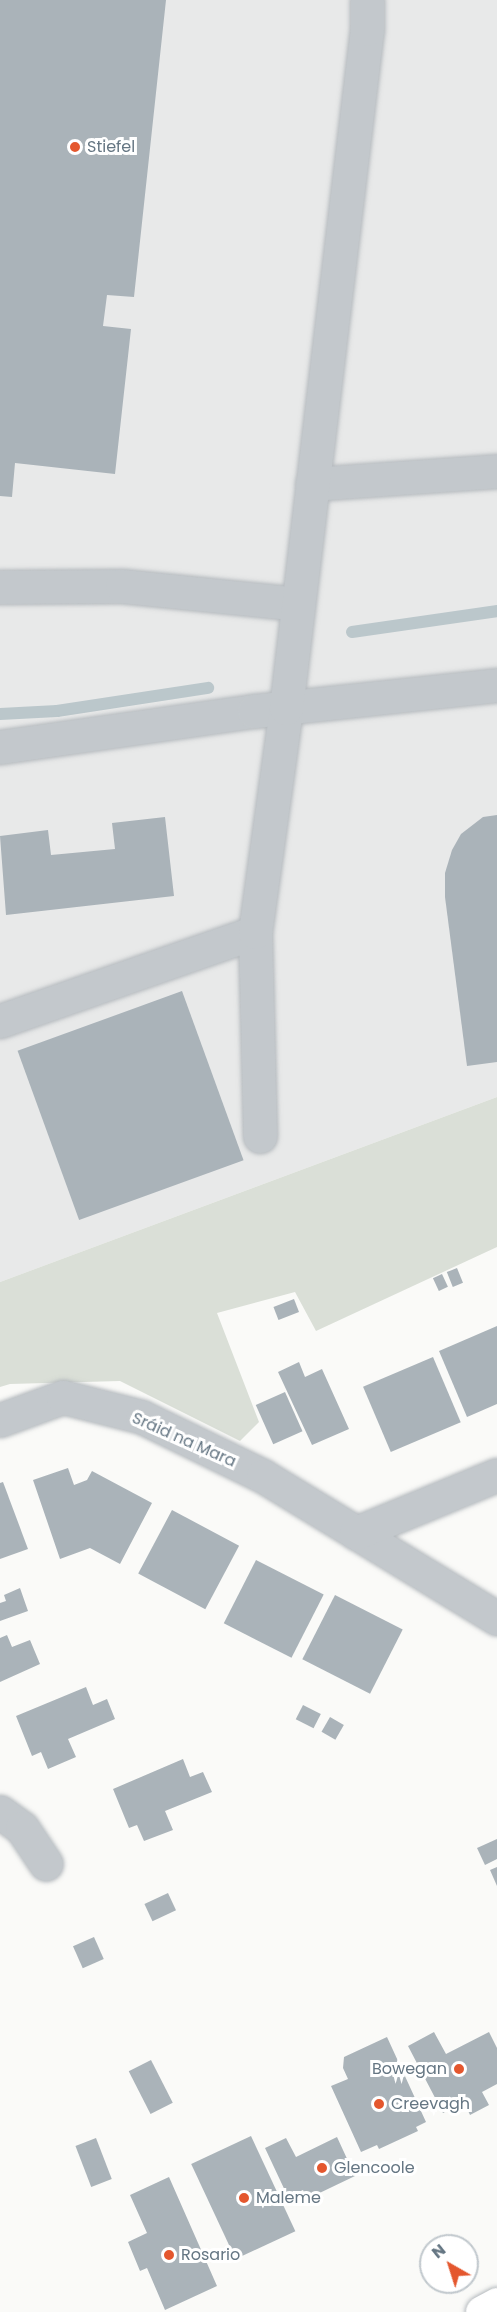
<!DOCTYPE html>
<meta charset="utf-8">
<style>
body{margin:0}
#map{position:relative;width:497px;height:2312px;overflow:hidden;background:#fafaf8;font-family:Poppins,sans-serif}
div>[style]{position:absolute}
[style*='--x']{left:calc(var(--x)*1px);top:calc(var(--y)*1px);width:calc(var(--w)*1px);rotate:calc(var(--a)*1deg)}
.built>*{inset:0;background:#e8e9e9}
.green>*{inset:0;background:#dadfd7}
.stream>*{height:12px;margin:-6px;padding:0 6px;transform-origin:6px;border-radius:6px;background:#bbc7cb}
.building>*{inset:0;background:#aab3b9;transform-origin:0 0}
.roads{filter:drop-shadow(0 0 2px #b5babe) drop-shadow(0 0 2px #b5babe)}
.minor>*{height:33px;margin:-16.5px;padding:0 16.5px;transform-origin:16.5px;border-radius:16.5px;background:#c3c8cc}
.major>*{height:33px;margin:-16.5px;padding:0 16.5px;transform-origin:16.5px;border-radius:16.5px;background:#fff}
.dots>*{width:16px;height:16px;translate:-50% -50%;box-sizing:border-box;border:3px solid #fff;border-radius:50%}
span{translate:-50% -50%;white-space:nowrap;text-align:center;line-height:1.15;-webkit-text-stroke:6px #fff;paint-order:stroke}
.poi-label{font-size:16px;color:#657683}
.left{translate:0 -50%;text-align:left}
.right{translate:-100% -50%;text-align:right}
.street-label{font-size:16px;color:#657683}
.north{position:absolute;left:419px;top:2234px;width:60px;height:60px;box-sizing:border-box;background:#fff;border:2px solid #c1c8cd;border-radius:50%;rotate:321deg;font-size:16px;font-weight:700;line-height:24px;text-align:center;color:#657683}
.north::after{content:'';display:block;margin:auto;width:21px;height:27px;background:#e4572e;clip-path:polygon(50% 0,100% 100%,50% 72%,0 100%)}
</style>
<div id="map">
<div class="built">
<div style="clip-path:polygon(0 0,497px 0,497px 1097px,0 1282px)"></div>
</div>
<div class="green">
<div style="clip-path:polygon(497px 1097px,497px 1247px,316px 1331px,295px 1292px,217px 1313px,259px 1422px,240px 1441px,120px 1381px,10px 1384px,0 1387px,0 1282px)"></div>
</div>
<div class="stream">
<div style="--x:352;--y:632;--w:147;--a:-8.2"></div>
<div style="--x:0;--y:714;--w:57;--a:-3"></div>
<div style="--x:57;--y:711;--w:153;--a:-8.7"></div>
</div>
<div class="building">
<div style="clip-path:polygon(0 0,166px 0,134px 297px,107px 295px,103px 326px,131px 329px,115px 474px,15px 463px,12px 497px,0 496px)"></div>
<div style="clip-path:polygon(497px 815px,497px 1062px,467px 1066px,445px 897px,445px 873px,452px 850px,461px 834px,483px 817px)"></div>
<div style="clip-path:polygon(165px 817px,174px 896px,6px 915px,0 836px,48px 830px,51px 855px,115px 849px,112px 823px)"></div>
<div style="left:182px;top:991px;width:180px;height:175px;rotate:70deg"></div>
<div style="left:457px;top:1268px;width:16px;height:11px;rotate:68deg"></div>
<div style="left:442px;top:1274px;width:14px;height:10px;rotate:65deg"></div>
<div style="left:294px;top:1299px;width:14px;height:22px;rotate:69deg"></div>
<div style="clip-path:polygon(497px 1326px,497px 1404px,467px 1417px,439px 1351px)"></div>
<div style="left:433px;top:1357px;width:71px;height:76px;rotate:67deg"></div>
<div style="clip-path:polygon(299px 1362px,305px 1377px,322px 1369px,349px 1429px,312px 1445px,278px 1372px)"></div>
<div style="left:285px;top:1392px;width:43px;height:32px;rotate:66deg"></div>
<div style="clip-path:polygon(68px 1468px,74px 1485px,87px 1480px,92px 1471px,152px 1503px,120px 1564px,90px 1548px,60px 1559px,33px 1480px)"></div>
<div style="clip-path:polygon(3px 1482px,28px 1549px,0 1559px,0 1483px)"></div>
<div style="left:172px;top:1510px;width:76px;height:72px;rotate:28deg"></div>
<div style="left:256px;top:1560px;width:76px;height:71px;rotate:27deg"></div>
<div style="clip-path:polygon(20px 1588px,28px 1611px,0 1621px,0 1603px,6px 1601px,4px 1595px)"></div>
<div style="left:335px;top:1595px;width:76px;height:72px;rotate:27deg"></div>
<div style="clip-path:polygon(7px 1635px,12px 1647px,30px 1640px,40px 1664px,0 1682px,0 1638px)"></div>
<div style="clip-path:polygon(86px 1687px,93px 1705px,107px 1699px,115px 1719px,68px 1739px,76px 1757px,48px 1769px,41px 1752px,32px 1756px,16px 1716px)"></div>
<div style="left:303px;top:1705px;width:20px;height:16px;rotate:27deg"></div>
<div style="left:330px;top:1717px;width:16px;height:17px;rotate:30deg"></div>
<div style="clip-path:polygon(183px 1759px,190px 1777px,203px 1772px,212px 1792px,165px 1811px,173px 1830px,144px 1841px,137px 1825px,129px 1828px,113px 1789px)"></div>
<div style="clip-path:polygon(497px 1839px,497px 1859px,485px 1865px,477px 1848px)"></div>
<div style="clip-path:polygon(497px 1867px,497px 1886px,490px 1870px)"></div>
<div style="left:168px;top:1893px;width:19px;height:26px;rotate:65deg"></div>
<div style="left:94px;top:1937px;width:24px;height:23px;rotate:66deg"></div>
<div style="clip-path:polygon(434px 2032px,446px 2054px,489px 2032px,497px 2048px,497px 2084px,482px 2092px,489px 2105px,470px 2115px,464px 2102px,443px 2113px,408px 2046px)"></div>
<div style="clip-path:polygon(387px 2037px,426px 2122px,416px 2127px,418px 2131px,379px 2149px,377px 2145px,361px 2152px,331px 2086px,348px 2079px,343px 2068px,344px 2057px)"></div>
<div style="left:151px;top:2060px;width:48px;height:25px;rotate:63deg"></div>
<div style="left:251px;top:2136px;width:105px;height:66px;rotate:65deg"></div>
<div style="clip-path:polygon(337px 2137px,355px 2176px,307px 2199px,303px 2190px,288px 2197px,265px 2148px,286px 2138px,296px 2157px)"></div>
<div style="left:96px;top:2138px;width:44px;height:22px;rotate:69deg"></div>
<div style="clip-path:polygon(169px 2177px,217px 2286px,165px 2310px,147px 2268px,140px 2271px,128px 2242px,147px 2233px,130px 2195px)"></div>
</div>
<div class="roads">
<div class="minor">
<div style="--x:312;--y:484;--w:185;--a:-4"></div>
<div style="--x:0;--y:587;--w:122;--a:-0.5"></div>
<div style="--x:122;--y:586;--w:177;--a:5.8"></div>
<div style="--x:0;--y:747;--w:257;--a:-8.1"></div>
<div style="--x:254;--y:711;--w:244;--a:-6.1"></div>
<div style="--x:0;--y:1021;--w:270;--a:-19.2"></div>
<div style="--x:260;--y:1136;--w:204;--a:-91.4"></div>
<div style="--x:255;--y:932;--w:226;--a:-82.1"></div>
<div style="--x:286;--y:708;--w:684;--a:-83.2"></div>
<div style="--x:367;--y:29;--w:29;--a:-90"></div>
<div style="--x:0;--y:1420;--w:67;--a:-20.1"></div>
<div style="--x:63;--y:1397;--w:81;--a:14.2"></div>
<div style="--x:142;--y:1417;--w:135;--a:26"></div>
<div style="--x:263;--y:1476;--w:274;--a:31.3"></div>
<div style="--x:356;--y:1533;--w:152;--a:-22.4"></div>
<div style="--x:0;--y:1812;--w:27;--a:36"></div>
<div style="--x:22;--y:1828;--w:43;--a:56.3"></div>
</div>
<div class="major">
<div style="--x:482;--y:2312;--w:17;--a:-28"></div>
</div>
</div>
<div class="dots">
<div style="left:75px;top:147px;background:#e4572e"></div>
<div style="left:459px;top:2069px;background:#e4572e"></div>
<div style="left:379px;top:2104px;background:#e4572e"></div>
<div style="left:322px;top:2168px;background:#e4572e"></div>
<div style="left:244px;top:2198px;background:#e4572e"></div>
<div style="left:169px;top:2255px;background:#e4572e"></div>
</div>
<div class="poi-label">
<span class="left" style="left:87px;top:147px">Stiefel</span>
<span class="right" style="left:447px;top:2069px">Bowegan</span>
<span class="left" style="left:391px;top:2104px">Creevagh</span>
<span class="left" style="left:334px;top:2168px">Glencoole</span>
<span class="left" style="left:256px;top:2198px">Maleme</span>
<span class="left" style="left:181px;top:2255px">Rosario</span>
</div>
<div class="street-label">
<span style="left:184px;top:1440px;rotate:24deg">Sráid na Mara</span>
</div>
<div class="north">N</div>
</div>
